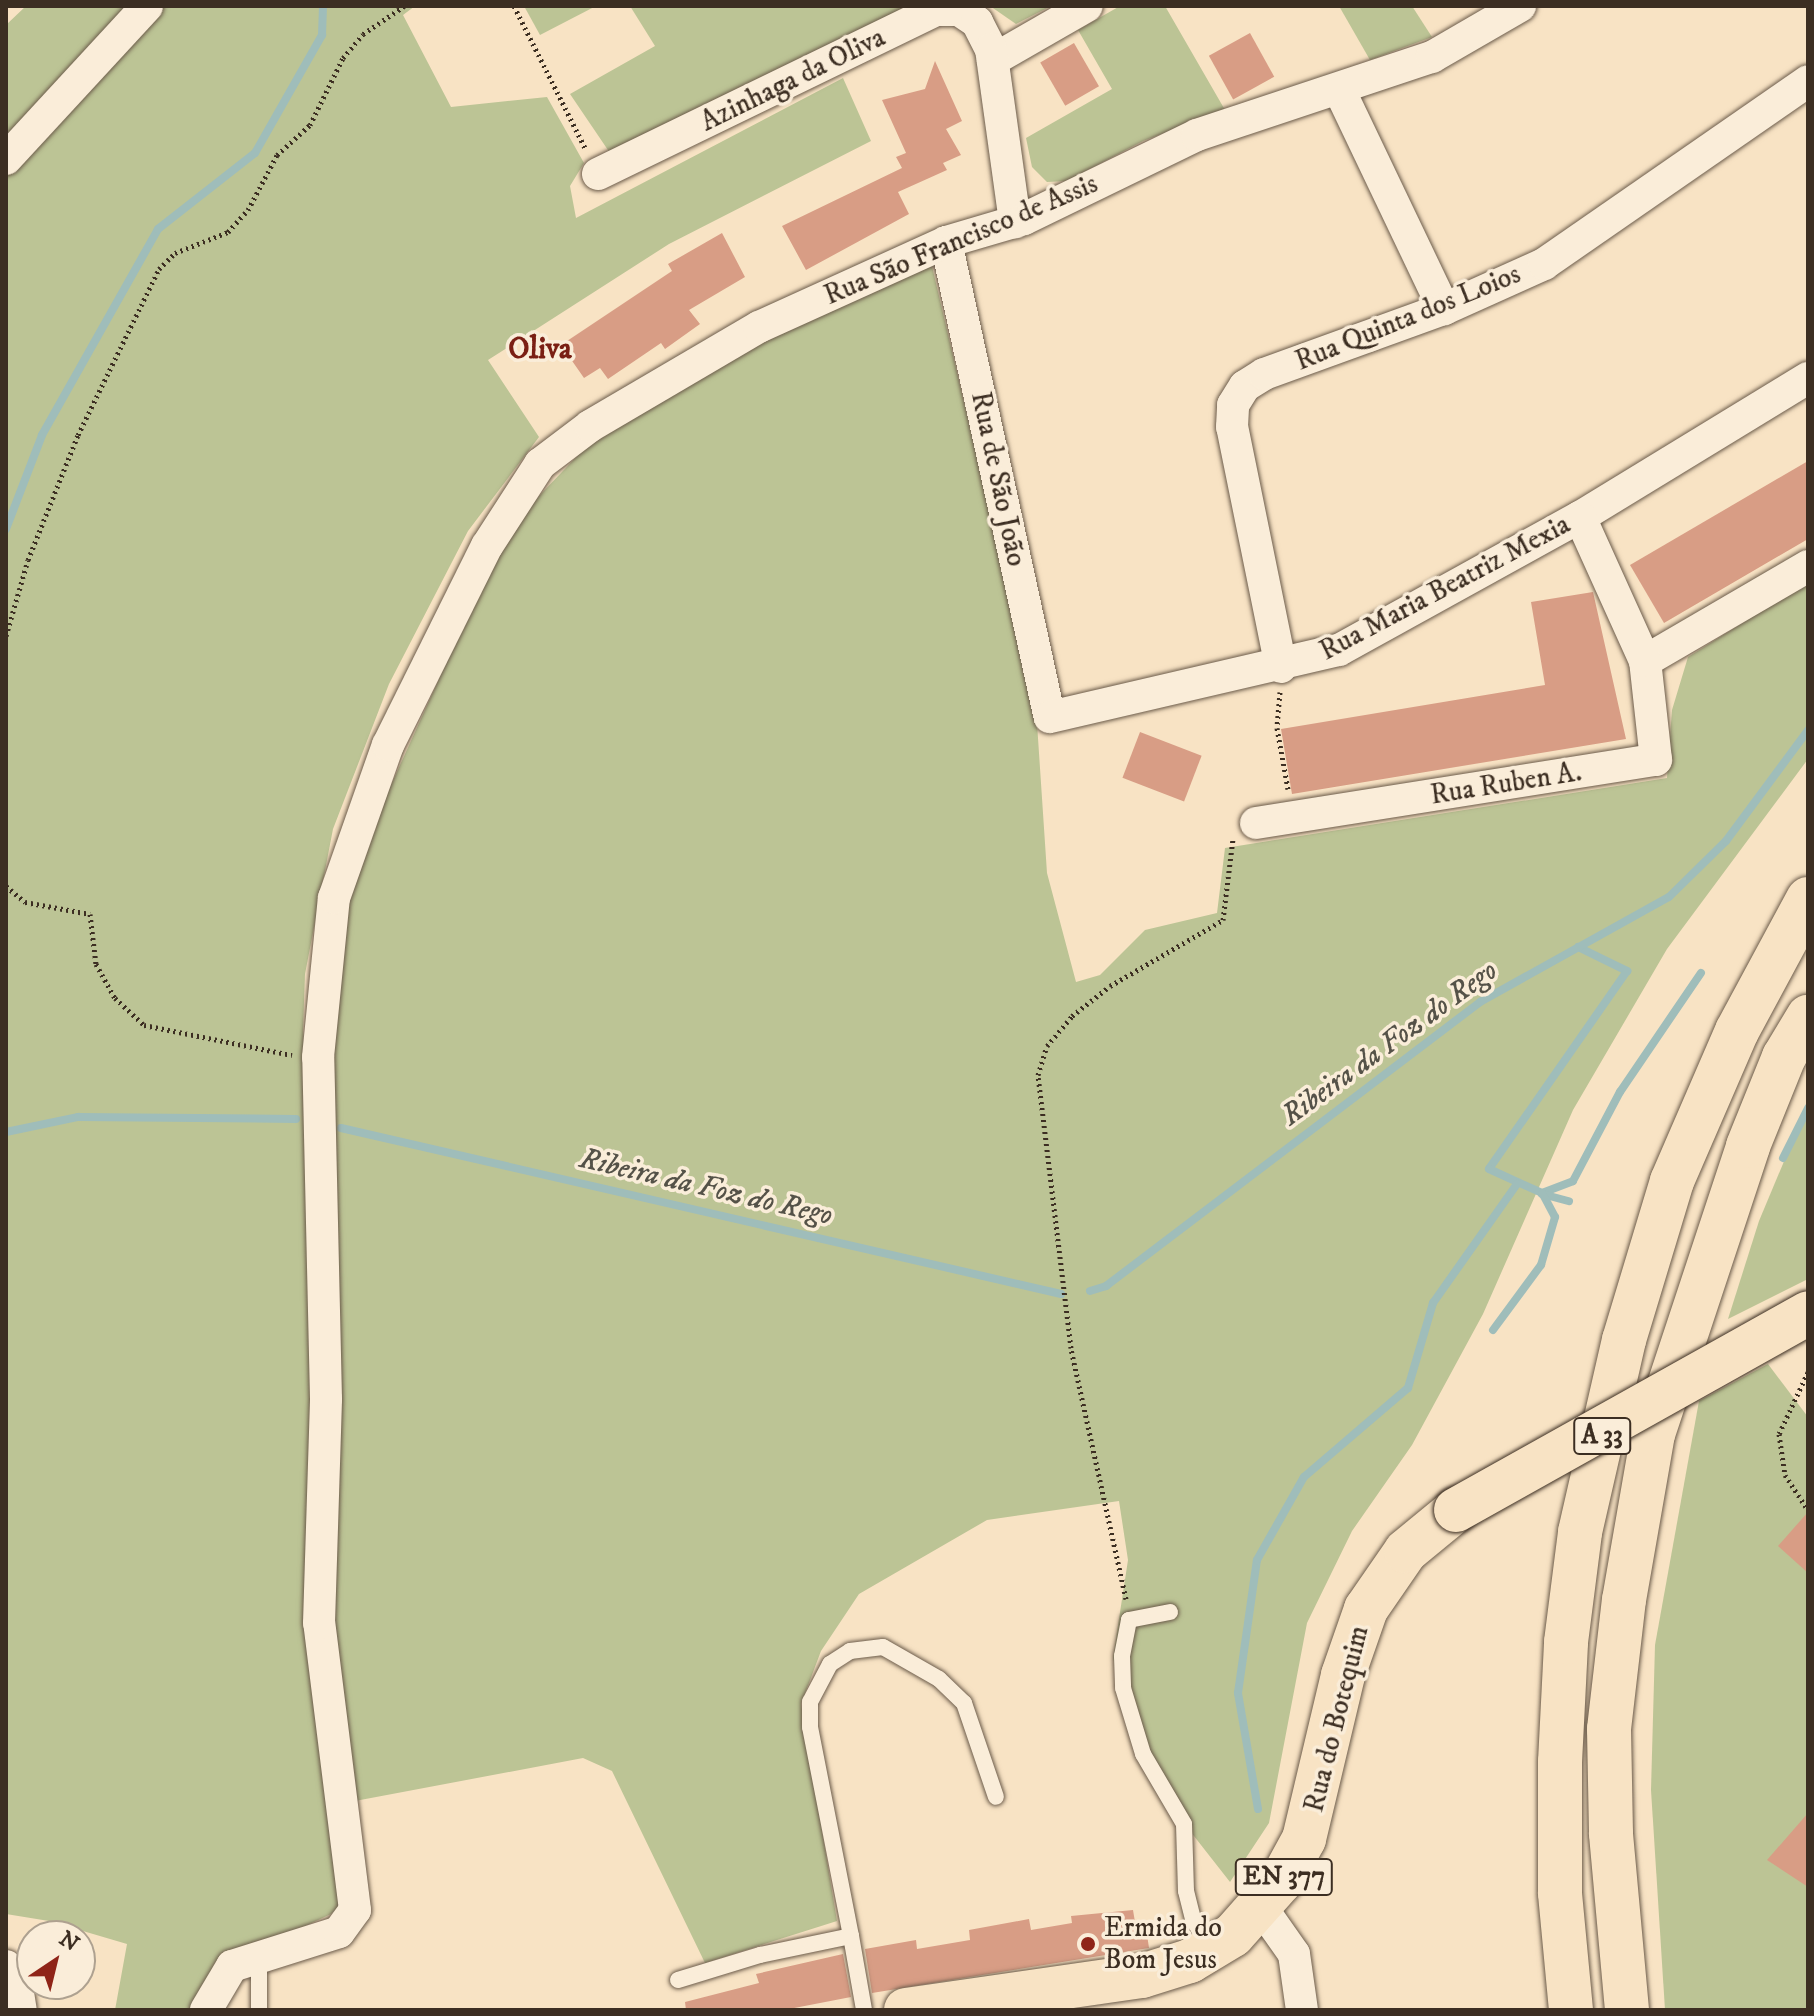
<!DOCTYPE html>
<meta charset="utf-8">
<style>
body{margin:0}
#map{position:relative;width:1814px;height:2016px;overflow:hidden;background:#f8e3c4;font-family:"IM FELL DW Pica",serif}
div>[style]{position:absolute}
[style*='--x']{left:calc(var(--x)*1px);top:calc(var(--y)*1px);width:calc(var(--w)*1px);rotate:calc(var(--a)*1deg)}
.green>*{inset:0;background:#bcc495}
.stream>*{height:8px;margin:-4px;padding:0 4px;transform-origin:4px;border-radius:4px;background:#9fbdba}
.building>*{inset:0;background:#d89d85;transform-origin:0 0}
.path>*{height:5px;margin-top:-2.5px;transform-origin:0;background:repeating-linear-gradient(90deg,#3c2e22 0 2px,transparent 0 6px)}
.roads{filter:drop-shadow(0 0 2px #6b5b4a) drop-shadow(0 0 2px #6b5b4a)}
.lane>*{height:16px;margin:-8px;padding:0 8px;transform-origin:8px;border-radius:8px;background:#faedd9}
.street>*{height:32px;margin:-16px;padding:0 16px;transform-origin:16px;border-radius:16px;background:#faedd9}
.primary>*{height:44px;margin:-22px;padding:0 22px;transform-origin:22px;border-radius:22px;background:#f8e3c4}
.highway>*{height:44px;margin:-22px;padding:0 22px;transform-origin:22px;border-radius:22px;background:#f8e3c4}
.bridges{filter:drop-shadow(0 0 2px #3c2e22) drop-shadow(0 0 2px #3c2e22)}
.primary-bridge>*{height:44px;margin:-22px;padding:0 22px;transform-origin:22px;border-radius:22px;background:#f8e3c4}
.dots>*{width:22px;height:22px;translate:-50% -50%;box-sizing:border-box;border:4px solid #faedd9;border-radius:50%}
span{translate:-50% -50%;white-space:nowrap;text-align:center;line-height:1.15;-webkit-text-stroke:7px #faedd9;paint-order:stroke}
.shield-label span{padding:2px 6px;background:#faedd9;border:2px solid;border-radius:6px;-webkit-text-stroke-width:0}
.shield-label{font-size:26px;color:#3c2e22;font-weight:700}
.street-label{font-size:28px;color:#3c2e22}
.poi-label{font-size:28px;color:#3c2e22}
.left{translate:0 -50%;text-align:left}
.neighbourhood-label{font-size:30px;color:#7a1f14;font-weight:700}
.water-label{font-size:30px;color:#555248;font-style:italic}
.frame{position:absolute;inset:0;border:8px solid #3c2e22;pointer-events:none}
.north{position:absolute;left:16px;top:1920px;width:80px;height:80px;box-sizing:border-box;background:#faedd9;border:2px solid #aea190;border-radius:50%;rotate:35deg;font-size:22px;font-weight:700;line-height:32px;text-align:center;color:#3c2e22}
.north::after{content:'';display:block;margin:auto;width:28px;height:36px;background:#8f2418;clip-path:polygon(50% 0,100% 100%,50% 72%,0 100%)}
</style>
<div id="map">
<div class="green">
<div style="clip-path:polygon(26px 6px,415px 6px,403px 15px,451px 107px,547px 97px,584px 163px,570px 186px,576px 218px,843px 78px,871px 141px,669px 244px,488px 360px,539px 437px,468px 531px,389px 684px,333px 829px,305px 974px,303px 1031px,320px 1252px,342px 1903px,331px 1914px,282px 1937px,201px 2010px,115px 2010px,127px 1944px,49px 1921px,6px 1914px,6px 25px)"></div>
<div style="clip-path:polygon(524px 6px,596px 6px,540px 35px)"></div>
<div style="clip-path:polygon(630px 6px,909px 6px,612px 156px,570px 94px,655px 46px)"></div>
<div style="clip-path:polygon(990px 6px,1051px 6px,1016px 24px)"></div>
<div style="clip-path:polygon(1120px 6px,1165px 6px,1225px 110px,1143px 141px,1067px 181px,1047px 182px,1032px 167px,1026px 138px,1112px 89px,1078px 30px)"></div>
<div style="clip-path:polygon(1339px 6px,1412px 6px,1432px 37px,1370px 60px)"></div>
<div style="clip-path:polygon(931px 262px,1036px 708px,1047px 873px,1076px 982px,1100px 975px,1145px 930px,1217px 913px,1225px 848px,1667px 778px,1672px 710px,1688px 657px,1808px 582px,1808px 759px,1667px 949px,1573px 1110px,1483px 1314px,1412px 1445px,1352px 1531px,1307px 1623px,1269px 1823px,1230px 1882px,1172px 1808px,1126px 1707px,1113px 1658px,1128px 1560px,1119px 1501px,987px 1520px,859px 1594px,821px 1651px,801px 1704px,837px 1921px,705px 1963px,612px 1771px,583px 1758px,355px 1801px,329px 1629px,332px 1073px,353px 869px,501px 542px,539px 496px,583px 450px,658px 402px,766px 341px)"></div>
<div style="clip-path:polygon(1808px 1104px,1808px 1279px,1728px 1319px,1759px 1221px)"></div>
<div style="clip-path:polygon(1768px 1364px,1808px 1417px,1808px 2010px,1665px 2010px,1651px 1790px,1655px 1645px,1699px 1401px)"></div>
</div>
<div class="stream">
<div style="--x:6;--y:529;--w:101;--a:-69"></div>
<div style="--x:42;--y:435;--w:236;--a:-60.6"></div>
<div style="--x:158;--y:229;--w:123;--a:-38.1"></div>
<div style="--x:255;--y:153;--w:136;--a:-60.4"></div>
<div style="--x:322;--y:35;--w:29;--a:-88"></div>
<div style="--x:1578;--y:947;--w:55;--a:26.1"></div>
<div style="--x:1627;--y:971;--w:241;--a:124.9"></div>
<div style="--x:1489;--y:1169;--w:58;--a:24.4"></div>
<div style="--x:1542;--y:1193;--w:33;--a:-21"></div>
<div style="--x:1573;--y:1181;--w:101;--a:-62.2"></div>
<div style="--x:1620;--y:1092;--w:144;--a:-55.8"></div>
<div style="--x:341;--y:1128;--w:739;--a:12.98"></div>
<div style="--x:6;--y:1132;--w:74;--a:-11.8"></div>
<div style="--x:78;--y:1117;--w:218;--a:0.5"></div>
<div style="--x:1783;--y:1158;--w:56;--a:-63.4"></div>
<div style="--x:1542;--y:1194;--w:28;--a:15"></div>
<div style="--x:1090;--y:1291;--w:17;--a:-17"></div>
<div style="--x:1106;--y:1286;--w:470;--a:-37.2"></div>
<div style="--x:1480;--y:1002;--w:216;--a:-29.1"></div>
<div style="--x:1669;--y:897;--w:80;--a:-44.5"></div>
<div style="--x:1726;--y:841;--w:138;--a:-53.5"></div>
<div style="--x:1493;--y:1330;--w:81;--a:-53.6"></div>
<div style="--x:1541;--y:1265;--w:50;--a:-73.7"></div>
<div style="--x:1555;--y:1217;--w:27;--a:-118"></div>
<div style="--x:1258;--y:1809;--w:118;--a:-99.8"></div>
<div style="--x:1238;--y:1693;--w:134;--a:-81.9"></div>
<div style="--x:1257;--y:1560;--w:95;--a:-60.5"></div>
<div style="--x:1304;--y:1477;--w:137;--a:-40.6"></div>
<div style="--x:1408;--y:1388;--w:89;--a:-73.6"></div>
<div style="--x:1433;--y:1303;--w:146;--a:-54.8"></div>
</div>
<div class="building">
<div style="left:1250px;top:33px;width:50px;height:47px;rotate:61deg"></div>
<div style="left:1074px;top:43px;width:50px;height:39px;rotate:60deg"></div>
<div style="clip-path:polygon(935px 61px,962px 121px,946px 129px,961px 155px,943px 163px,947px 170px,898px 192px,909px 214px,806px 270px,782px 226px,902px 168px,896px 157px,906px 153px,882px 100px,925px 89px)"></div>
<div style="clip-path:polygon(722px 233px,745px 277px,689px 310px,700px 324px,665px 349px,661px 343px,608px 379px,600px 368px,584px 378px,561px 345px,672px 271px,668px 264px)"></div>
<div style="clip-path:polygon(1808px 461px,1808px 539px,1664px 623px,1630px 565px)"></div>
<div style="clip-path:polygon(1593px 592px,1626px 739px,1292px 794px,1281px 729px,1545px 685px,1531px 602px)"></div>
<div style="left:1140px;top:732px;width:66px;height:49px;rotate:21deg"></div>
<div style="clip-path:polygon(1808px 1512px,1808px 1573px,1778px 1546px)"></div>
<div style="clip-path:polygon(1808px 1813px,1808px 1887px,1767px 1860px)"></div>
<div style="clip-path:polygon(1133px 1910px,1135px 1922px,1145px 1921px,1149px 1948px,872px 1993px,865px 1949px,916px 1940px,917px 1949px,970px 1940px,969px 1930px,1029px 1919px,1031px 1930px,1072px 1923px,1071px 1916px)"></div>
<div style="clip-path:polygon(843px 1954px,851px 1997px,784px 2010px,686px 2010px,685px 2002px,759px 1983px,756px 1974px)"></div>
</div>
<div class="path">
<div style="--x:514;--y:6;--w:159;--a:63.4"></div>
<div style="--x:6;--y:636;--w:79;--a:-73.9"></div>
<div style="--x:28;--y:560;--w:135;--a:-68.2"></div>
<div style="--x:78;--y:435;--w:185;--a:-64"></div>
<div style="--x:159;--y:269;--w:23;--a:-45"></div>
<div style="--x:175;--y:253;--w:57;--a:-21.6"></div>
<div style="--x:228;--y:232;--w:30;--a:-48"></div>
<div style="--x:248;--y:210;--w:62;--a:-62.2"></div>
<div style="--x:277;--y:155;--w:45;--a:-42.3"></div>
<div style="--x:310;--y:125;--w:75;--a:-63.8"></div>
<div style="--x:343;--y:58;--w:31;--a:-50"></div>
<div style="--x:363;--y:34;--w:50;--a:-34.3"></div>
<div style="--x:1280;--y:692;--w:36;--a:95"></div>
<div style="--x:1277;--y:728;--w:62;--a:79.8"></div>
<div style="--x:6;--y:886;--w:25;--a:40"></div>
<div style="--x:25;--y:902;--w:66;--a:10.5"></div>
<div style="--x:90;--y:914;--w:50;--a:83.2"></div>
<div style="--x:96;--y:964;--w:39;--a:61"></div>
<div style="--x:115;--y:998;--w:40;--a:43"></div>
<div style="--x:144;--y:1025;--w:151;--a:11.5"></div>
<div style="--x:1808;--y:1372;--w:68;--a:115.1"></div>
<div style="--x:1779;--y:1434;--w:41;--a:81.7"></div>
<div style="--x:1785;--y:1475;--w:42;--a:56.7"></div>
<div style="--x:1126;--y:1599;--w:257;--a:-102.4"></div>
<div style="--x:1071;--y:1348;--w:275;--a:-96.9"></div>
<div style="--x:1038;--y:1075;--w:30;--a:-73"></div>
<div style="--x:1047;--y:1046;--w:39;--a:-50"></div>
<div style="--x:1072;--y:1016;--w:48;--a:-38.3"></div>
<div style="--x:1110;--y:986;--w:131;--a:-30.3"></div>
<div style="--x:1223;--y:920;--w:82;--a:-83"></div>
</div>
<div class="roads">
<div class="lane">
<div style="--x:1170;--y:1612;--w:42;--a:169"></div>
<div style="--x:1129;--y:1620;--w:37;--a:101"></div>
<div style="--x:1122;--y:1656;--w:32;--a:88"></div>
<div style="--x:1123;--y:1688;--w:69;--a:73.1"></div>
<div style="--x:1143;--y:1754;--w:81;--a:59.6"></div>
<div style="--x:1184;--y:1824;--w:67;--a:88.3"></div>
<div style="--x:1186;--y:1891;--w:29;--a:76"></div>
<div style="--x:1193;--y:1919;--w:34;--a:60"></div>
<div style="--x:851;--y:1936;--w:213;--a:-101.1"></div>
<div style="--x:810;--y:1727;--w:25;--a:-90"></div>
<div style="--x:810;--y:1702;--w:43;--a:-62.2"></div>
<div style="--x:830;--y:1664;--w:24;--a:-33"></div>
<div style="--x:850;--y:1651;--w:33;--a:-7"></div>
<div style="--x:883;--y:1647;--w:64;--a:29.7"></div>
<div style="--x:939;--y:1679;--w:35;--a:44"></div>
<div style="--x:964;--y:1703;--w:99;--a:71.2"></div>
<div style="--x:259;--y:1954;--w:56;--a:90"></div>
<div style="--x:678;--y:1980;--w:86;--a:-17"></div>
<div style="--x:760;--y:1955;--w:93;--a:-11.8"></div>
<div style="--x:851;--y:1936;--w:75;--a:80"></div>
</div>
<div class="street">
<div style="--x:993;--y:60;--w:108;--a:-29.9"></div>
<div style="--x:1339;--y:89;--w:244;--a:64.5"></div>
<div style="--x:6;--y:159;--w:208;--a:-47.3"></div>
<div style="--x:598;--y:174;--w:376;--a:-25.9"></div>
<div style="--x:936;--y:10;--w:23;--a:0"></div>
<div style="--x:959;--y:10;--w:22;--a:34"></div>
<div style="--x:977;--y:22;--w:30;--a:63"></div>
<div style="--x:991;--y:49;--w:175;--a:82.1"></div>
<div style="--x:946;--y:242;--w:486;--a:77.7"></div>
<div style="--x:1050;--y:717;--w:297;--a:-13.1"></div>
<div style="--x:1339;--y:650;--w:275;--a:-28.9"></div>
<div style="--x:1580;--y:517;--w:267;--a:-31.4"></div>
<div style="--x:1645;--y:661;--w:189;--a:-30.2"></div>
<div style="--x:1281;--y:667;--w:245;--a:-101.5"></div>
<div style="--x:1232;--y:427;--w:22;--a:-87"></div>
<div style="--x:1233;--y:405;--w:22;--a:-58"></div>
<div style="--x:1245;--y:386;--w:22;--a:-32"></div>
<div style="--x:1264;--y:374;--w:191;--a:-19.9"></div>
<div style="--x:1444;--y:309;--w:110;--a:-24.2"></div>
<div style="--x:1544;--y:264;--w:321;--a:-34.7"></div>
<div style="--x:1256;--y:823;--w:405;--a:-9"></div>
<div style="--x:1656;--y:760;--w:100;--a:-96.3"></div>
<div style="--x:1645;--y:661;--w:158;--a:-114.3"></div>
<div style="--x:1261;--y:1907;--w:57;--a:54.9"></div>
<div style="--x:1294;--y:1954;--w:57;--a:81.9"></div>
<div style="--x:6;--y:1966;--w:17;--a:54"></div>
<div style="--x:16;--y:1980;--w:30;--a:81"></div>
<div style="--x:206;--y:2010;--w:51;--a:-59.4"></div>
<div style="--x:232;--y:1966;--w:112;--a:-17.6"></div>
<div style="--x:339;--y:1932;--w:27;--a:-54"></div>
<div style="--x:355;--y:1910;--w:289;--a:-97.1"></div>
<div style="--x:319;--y:1623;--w:224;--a:-88.2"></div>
<div style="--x:326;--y:1399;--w:342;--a:-91.3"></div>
<div style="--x:318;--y:1057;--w:160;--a:-84.3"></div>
<div style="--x:334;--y:898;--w:162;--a:-70.6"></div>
<div style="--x:388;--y:745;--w:222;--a:-63.6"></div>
<div style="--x:487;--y:546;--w:98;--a:-57.1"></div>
<div style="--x:540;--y:464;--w:63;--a:-37.2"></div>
<div style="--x:590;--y:426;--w:196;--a:-30.4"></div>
<div style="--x:759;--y:327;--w:205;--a:-24.4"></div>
<div style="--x:946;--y:242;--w:81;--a:-16.4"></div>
<div style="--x:1024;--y:219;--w:192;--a:-25.9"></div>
<div style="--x:1197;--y:135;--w:248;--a:-18.4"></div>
<div style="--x:1432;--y:57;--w:102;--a:-30.1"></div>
</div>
<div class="primary">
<div style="--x:906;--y:2010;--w:238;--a:-8.2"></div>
<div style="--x:1142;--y:1976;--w:50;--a:-17.4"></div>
<div style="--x:1190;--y:1961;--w:50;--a:-31.2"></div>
<div style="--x:1233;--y:1935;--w:72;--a:-48.4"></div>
<div style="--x:1281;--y:1881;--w:48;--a:-61.3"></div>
<div style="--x:1304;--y:1839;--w:169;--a:-76.6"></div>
<div style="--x:1343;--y:1675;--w:70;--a:-70.8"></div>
<div style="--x:1366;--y:1609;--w:70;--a:-55.4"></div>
<div style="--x:1406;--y:1551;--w:65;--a:-39.4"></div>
</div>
<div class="highway">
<div style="--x:1571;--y:2010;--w:118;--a:-95.4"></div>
<div style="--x:1560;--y:1893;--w:131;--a:-90"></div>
<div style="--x:1560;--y:1762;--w:120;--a:-87.1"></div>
<div style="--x:1566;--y:1642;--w:111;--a:-82.7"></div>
<div style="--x:1580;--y:1532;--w:197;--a:-77.1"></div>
<div style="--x:1624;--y:1340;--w:166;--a:-73.2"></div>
<div style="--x:1672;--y:1181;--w:163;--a:-66.6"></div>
<div style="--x:1737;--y:1031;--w:150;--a:-61.7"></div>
<div style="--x:1627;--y:2010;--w:178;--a:-95.2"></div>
<div style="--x:1611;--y:1833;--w:104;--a:-91.1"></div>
<div style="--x:1609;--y:1729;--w:130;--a:-83.4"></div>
<div style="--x:1624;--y:1600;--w:169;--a:-80.1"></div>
<div style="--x:1653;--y:1434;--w:303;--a:-71.7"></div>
<div style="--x:1748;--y:1146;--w:96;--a:-68"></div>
<div style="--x:1784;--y:1057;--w:47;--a:-59"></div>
</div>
</div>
<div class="bridges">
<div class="primary-bridge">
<div style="--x:1456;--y:1510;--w:403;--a:-29.2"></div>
</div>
</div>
<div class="dots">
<div style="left:1088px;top:1944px;background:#8f2418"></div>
</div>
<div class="shield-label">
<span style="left:1602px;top:1436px">A 33</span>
<span style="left:1284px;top:1877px">EN 377</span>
</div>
<div class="street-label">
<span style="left:793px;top:80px;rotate:-26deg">Azinhaga da Oliva</span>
<span style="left:961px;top:240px;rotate:-23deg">Rua São Francisco de Assis</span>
<span style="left:1408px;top:318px;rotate:-22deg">Rua Quinta dos Loios</span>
<span style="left:998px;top:479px;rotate:78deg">Rua de São João</span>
<span style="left:1445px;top:588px;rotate:-28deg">Rua Maria Beatriz Mexia</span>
<span style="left:1506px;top:784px;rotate:-9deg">Rua Ruben A.</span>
<span style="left:1337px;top:1719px;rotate:-76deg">Rua do Botequim</span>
</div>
<div class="poi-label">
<span class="left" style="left:1104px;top:1944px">Ermida do<br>Bom Jesus</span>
</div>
<div class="neighbourhood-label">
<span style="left:540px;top:350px">Oliva</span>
</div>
<div class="water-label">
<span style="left:1390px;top:1044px;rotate:-36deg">Ribeira da Foz do Rego</span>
<span style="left:706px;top:1188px;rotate:13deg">Ribeira da Foz do Rego</span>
</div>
<div class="frame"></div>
<div class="north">N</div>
</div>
